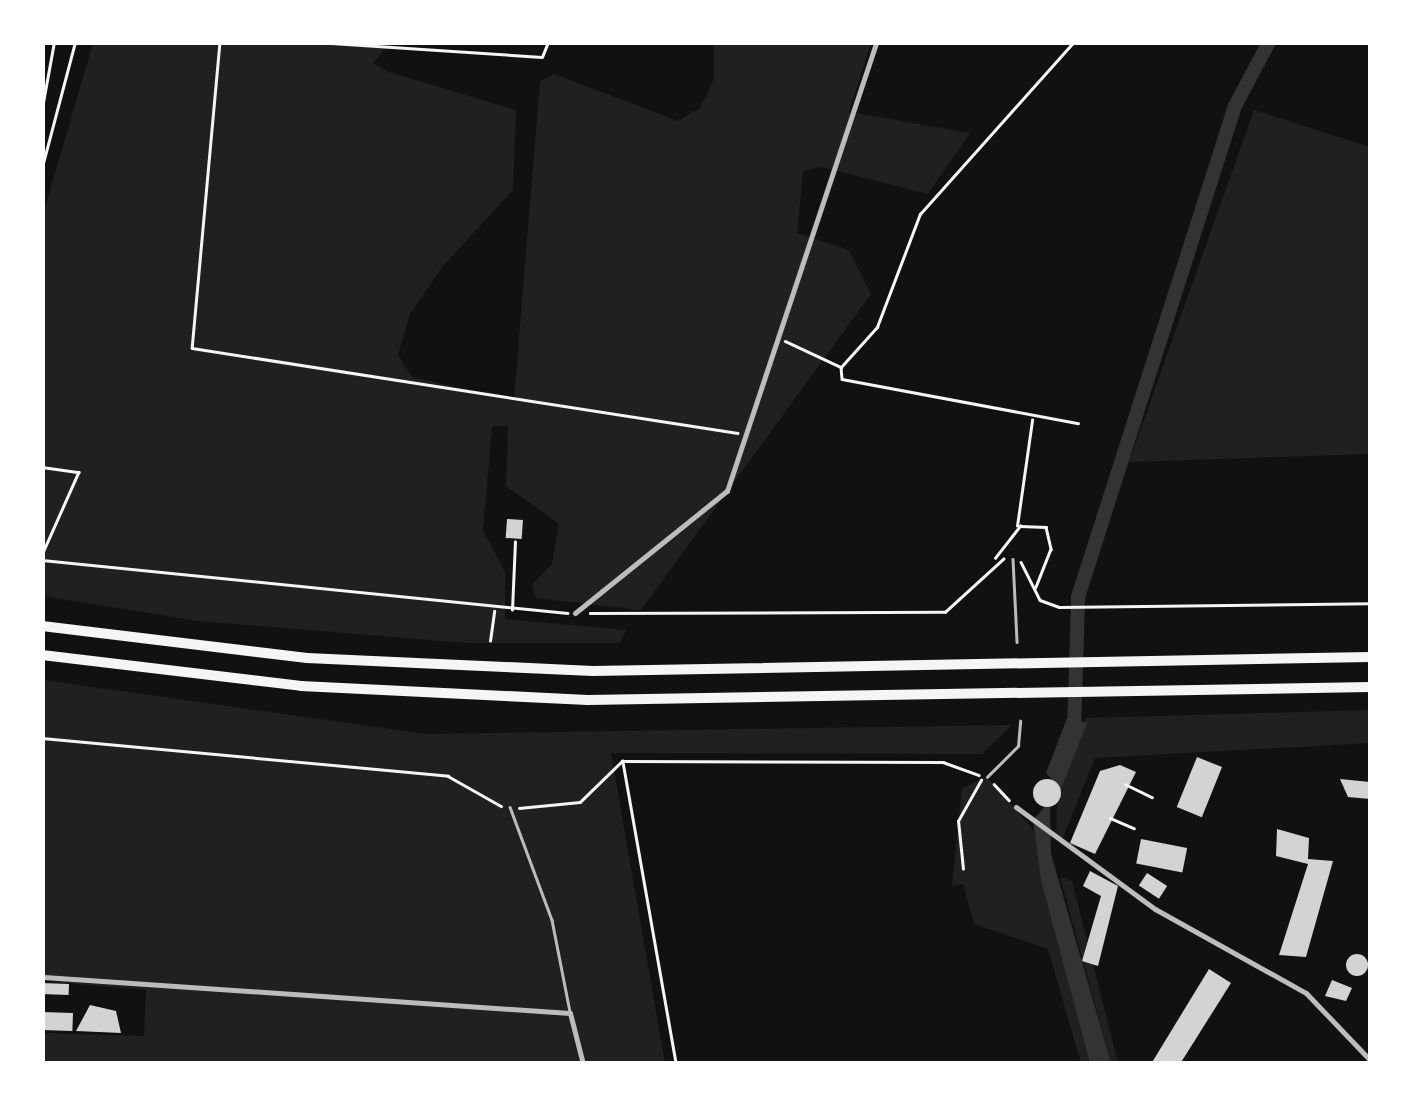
<!DOCTYPE html>
<style>
body{margin:0}
#map{position:relative;width:1413px;height:1106px;overflow:hidden;background:#111;font-family:"Exo 2",sans-serif}
div>[style]{position:absolute}
[style*='--x']{left:calc(var(--x)*1px);top:calc(var(--y)*1px);width:calc(var(--w)*1px);rotate:calc(var(--a)*1deg)}
.green>*{inset:0;background:#202020}
.water>*{inset:0;background:#333}
.canal>*{height:14px;margin:-7px;padding:0 7px;transform-origin:7px;border-radius:7px;background:#333}
.building>*{inset:0;background:#d3d3d3;transform-origin:0 0}
.round{border-radius:50%}
.path>*{height:2.5px;margin:-1.25px;padding:0 1.25px;transform-origin:1.25px;border-radius:1.25px;background:#f5f5f5}
.service>*{height:2.5px;margin:-1.25px;padding:0 1.25px;transform-origin:1.25px;border-radius:1.25px;background:#bcbcbc}
.minor>*{height:5px;margin:-2.5px;padding:0 2.5px;transform-origin:2.5px;border-radius:2.5px;background:#bcbcbc}
.motorway>*{height:10px;margin:-5px;padding:0 5px;transform-origin:5px;border-radius:5px;background:#f5f5f5}
span{translate:-50% -50%;white-space:nowrap;text-align:center;line-height:1.15;-webkit-text-stroke:8px #fff;paint-order:stroke}
.frame{position:absolute;inset:0;border:45px solid #fff;pointer-events:none}
</style>
<div id="map">
<div class="green">
<div style="clip-path:polygon(93px 43px,389px 43px,373px 63px,386px 71px,516px 110px,513px 190px,443px 266px,410px 314px,398px 355px,412px 377px,514px 400px,540px 81px,554px 74px,678px 121px,700px 108px,714px 79px,714px 43px,871px 43px,849px 112px,970px 133px,928px 194px,822px 167px,803px 171px,797px 233px,849px 250px,871px 294px,641px 610px,536px 598px,532px 585px,552px 564px,559px 524px,506px 486px,508px 425px,492px 427px,483px 530px,505px 572px,505px 619px,626px 630px,620px 643px,466px 643px,198px 621px,43px 596px,42px 218px)"></div>
<div style="clip-path:polygon(1254px 110px,1370px 147px,1370px 454px,1129px 462px)"></div>
<div style="clip-path:polygon(43px 680px,427px 734px,1012px 725px,982px 754px,611px 753px,665px 1063px,43px 1064px,43px 1033px,144px 1036px,146px 990px,43px 981px)"></div>
<div style="clip-path:polygon(1370px 710px,1370px 743px,1095px 758px,1063px 838px,1056px 837px,1057px 800px,1086px 718px)"></div>
<div style="clip-path:polygon(987px 777px,1034px 831px,1090px 1063px,1081px 1063px,1048px 949px,974px 924px,963px 884px,952px 886px,962px 788px)"></div>
<div style="clip-path:polygon(1060px 877px,1072px 881px,1118px 1063px,1111px 1063px)"></div>
</div>
<div class="water">
<div style="clip-path:polygon(1067px 718px,1087px 723px,1061px 789px,1046px 773px)"></div>
<div style="clip-path:polygon(1050px 801px,1051px 854px,1111px 1063px,1090px 1063px,1041px 880px,1033px 820px)"></div>
</div>
<div class="canal">
<div style="--x:1074;--y:734;--w:137;--a:-88.3"></div>
<div style="--x:1078;--y:597;--w:515;--a:-72.27"></div>
<div style="--x:1235;--y:106;--w:72;--a:-62"></div>
</div>
<div class="building">
<div style="left:507px;top:519px;width:16px;height:19px;rotate:4deg"></div>
<div style="left:1197px;top:757px;width:27px;height:54px;rotate:22deg"></div>
<div style="clip-path:polygon(1120px 765px,1136px 772px,1095px 854px,1070px 843px,1100px 771px)"></div>
<div class="round" style="left:1033px;top:779px;width:28px;height:28px"></div>
<div style="clip-path:polygon(1340px 779px,1370px 782px,1370px 799px,1348px 797px)"></div>
<div style="clip-path:polygon(1277px 829px,1309px 838px,1308px 859px,1333px 861px,1306px 957px,1279px 955px,1308px 864px,1276px 856px)"></div>
<div style="left:1141px;top:839px;width:47px;height:25px;rotate:11deg"></div>
<div style="clip-path:polygon(1090px 871px,1118px 886px,1098px 966px,1082px 961px,1101px 896px,1083px 886px)"></div>
<div style="left:1147px;top:873px;width:24px;height:15px;rotate:33deg"></div>
<div class="round" style="left:1346px;top:954px;width:22px;height:22px"></div>
<div style="clip-path:polygon(1209px 969px,1231px 983px,1180px 1064px,1151px 1064px)"></div>
<div style="clip-path:polygon(1332px 980px,1352px 988px,1346px 1001px,1325px 996px)"></div>
<div style="left:42px;top:983px;width:27px;height:11px;rotate:2deg"></div>
<div style="clip-path:polygon(90px 1005px,116px 1011px,121px 1033px,76px 1031px)"></div>
<div style="left:42px;top:1012px;width:31px;height:18px;rotate:2deg"></div>
</div>
<div class="path">
<div style="--x:220;--y:42;--w:307;--a:95.2"></div>
<div style="--x:192;--y:348;--w:552;--a:8.86"></div>
<div style="--x:316;--y:42;--w:226;--a:3.8"></div>
<div style="--x:542;--y:57;--w:16;--a:-68"></div>
<div style="--x:42;--y:108;--w:67;--a:-79.7"></div>
<div style="--x:42;--y:167;--w:129;--a:-75.2"></div>
<div style="--x:785;--y:341;--w:62;--a:24.9"></div>
<div style="--x:841;--y:367;--w:54;--a:-48"></div>
<div style="--x:877;--y:327;--w:121;--a:-69.2"></div>
<div style="--x:920;--y:214;--w:231;--a:-48.2"></div>
<div style="--x:841;--y:367;--w:12;--a:85"></div>
<div style="--x:842;--y:379;--w:240;--a:10.6"></div>
<div style="--x:42;--y:467;--w:37;--a:8"></div>
<div style="--x:79;--y:472;--w:91;--a:114"></div>
<div style="--x:1017;--y:526;--w:107;--a:-81.9"></div>
<div style="--x:995;--y:558;--w:41;--a:-52"></div>
<div style="--x:1020;--y:526;--w:26;--a:2"></div>
<div style="--x:1046;--y:527;--w:23;--a:77"></div>
<div style="--x:1051;--y:549;--w:41;--a:111.5"></div>
<div style="--x:42;--y:560;--w:528;--a:5.76"></div>
<div style="--x:1021;--y:562;--w:42;--a:63.4"></div>
<div style="--x:1040;--y:600;--w:20;--a:20"></div>
<div style="--x:1059;--y:607;--w:311;--a:-0.7"></div>
<div style="--x:512;--y:610;--w:68;--a:-87.5"></div>
<div style="--x:590;--y:613;--w:355;--a:-0.2"></div>
<div style="--x:945;--y:612;--w:79;--a:-42.4"></div>
<div style="--x:490;--y:641;--w:30;--a:-82"></div>
<div style="--x:42;--y:738;--w:408;--a:5.3"></div>
<div style="--x:448;--y:776;--w:61;--a:29.5"></div>
<div style="--x:623;--y:762;--w:307;--a:80"></div>
<div style="--x:994;--y:784;--w:22;--a:47"></div>
<div style="--x:1125;--y:784;--w:30;--a:26"></div>
<div style="--x:42;--y:805;--w:57;--a:90"></div>
<div style="--x:519;--y:808;--w:61;--a:-5.6"></div>
<div style="--x:580;--y:802;--w:59;--a:-44.3"></div>
<div style="--x:622;--y:761;--w:321;--a:0.2"></div>
<div style="--x:943;--y:762;--w:38;--a:20"></div>
<div style="--x:1110;--y:818;--w:26;--a:23"></div>
<div style="--x:963;--y:869;--w:48;--a:-95.9"></div>
<div style="--x:958;--y:821;--w:47;--a:-60.7"></div>
</div>
<div class="service">
<div style="--x:1013;--y:559;--w:83;--a:87.2"></div>
<div style="--x:987;--y:777;--w:44;--a:-45"></div>
<div style="--x:1018;--y:746;--w:25;--a:-85"></div>
<div style="--x:510;--y:807;--w:121;--a:69.6"></div>
<div style="--x:552;--y:920;--w:94;--a:78.9"></div>
</div>
<div class="minor">
<div style="--x:575;--y:613;--w:195;--a:-38.8"></div>
<div style="--x:727;--y:491;--w:473;--a:-71.6"></div>
<div style="--x:1016;--y:807;--w:172;--a:36.3"></div>
<div style="--x:1155;--y:909;--w:173;--a:29.1"></div>
<div style="--x:1306;--y:993;--w:93;--a:46.3"></div>
<div style="--x:44;--y:977;--w:527;--a:3.92"></div>
<div style="--x:570;--y:1013;--w:53;--a:75.7"></div>
</div>
<div class="motorway">
<div style="--x:42;--y:626;--w:267;--a:6.9"></div>
<div style="--x:307;--y:658;--w:286;--a:2.6"></div>
<div style="--x:593;--y:671;--w:777;--a:-1.03"></div>
<div style="--x:42;--y:655;--w:261;--a:6.8"></div>
<div style="--x:301;--y:686;--w:287;--a:2.8"></div>
<div style="--x:588;--y:700;--w:782;--a:-0.95"></div>
</div>
<div class="frame"></div>
</div>
